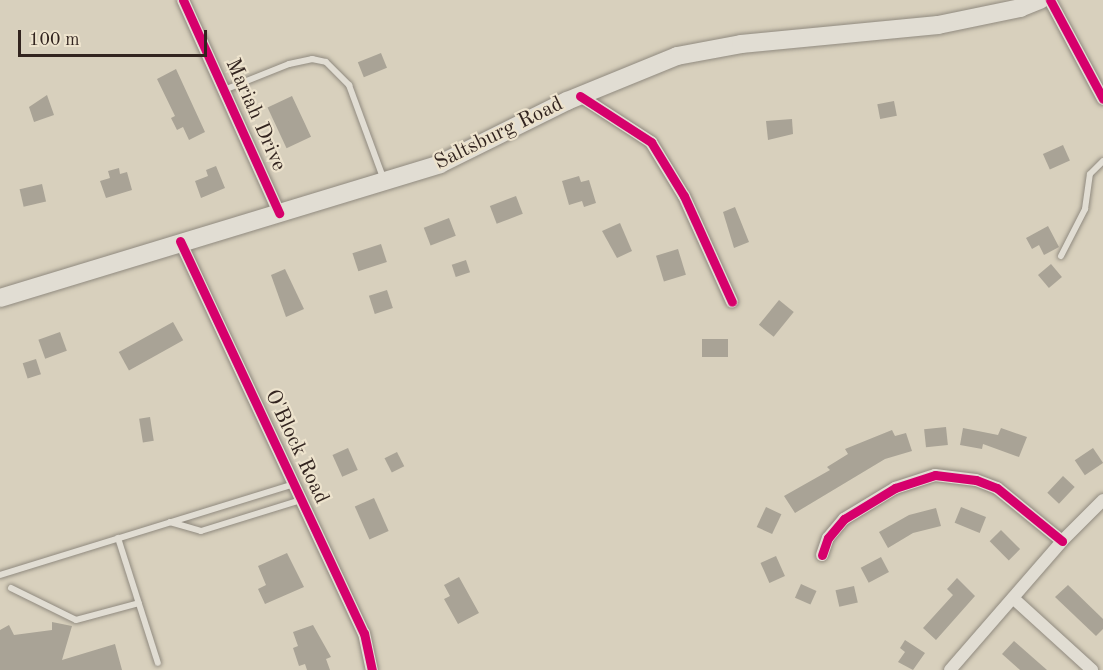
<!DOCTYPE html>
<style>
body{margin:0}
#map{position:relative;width:1103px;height:670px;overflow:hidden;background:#d8d0bd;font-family:"Old Standard TT",serif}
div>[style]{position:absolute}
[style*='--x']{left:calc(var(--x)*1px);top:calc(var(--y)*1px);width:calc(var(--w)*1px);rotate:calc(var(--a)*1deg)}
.building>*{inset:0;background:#a9a396;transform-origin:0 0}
.roads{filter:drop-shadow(0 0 2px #908a7f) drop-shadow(0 0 2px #908a7f)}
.lane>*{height:6px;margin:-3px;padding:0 3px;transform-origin:3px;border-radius:3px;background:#e1ddd3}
.street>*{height:12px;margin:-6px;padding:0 6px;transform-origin:6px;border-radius:6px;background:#e1ddd3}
.secondary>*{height:18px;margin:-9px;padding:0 9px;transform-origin:9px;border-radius:9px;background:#e1ddd3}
.cycleway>*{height:9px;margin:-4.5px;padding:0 4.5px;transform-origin:4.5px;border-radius:4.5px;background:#d6006c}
span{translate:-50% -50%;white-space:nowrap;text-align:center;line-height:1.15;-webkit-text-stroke:4.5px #ede3cd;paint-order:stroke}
.street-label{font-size:21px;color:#32241f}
.scale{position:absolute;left:18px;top:30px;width:189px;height:27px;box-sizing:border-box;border:3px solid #32241f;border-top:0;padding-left:8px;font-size:18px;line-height:21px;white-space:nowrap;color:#32241f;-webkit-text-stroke:4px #ede3cd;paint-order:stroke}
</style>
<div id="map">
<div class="building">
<div style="left:381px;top:53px;width:16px;height:25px;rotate:68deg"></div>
<div style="clip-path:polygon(176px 69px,205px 132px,189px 140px,183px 127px,177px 130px,171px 118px,175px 116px,157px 79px)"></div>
<div style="clip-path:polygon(47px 95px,54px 115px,34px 122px,29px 107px)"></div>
<div style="left:292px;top:96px;width:45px;height:27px;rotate:65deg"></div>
<div style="left:894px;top:101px;width:15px;height:17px;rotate:79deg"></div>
<div style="clip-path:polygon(792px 119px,793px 134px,768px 140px,766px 121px)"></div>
<div style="left:1063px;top:145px;width:17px;height:22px;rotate:66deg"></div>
<div style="clip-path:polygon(216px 166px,225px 188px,201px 198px,195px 181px,208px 176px,206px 170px)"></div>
<div style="clip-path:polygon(119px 168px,120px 174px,127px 172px,132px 190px,106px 198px,100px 181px,110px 178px,108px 171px)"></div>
<div style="clip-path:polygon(579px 176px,581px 182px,589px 180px,596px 203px,584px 207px,582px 201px,569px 205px,562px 181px)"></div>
<div style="left:42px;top:184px;width:18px;height:23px;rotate:77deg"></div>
<div style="left:516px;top:196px;width:19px;height:28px;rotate:69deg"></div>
<div style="clip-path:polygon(735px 207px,749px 242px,734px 248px,723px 212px)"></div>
<div style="left:449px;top:218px;width:19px;height:27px;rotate:69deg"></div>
<div style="clip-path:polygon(620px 223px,632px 251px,617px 258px,602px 231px)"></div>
<div style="clip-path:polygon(1048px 226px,1059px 247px,1044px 255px,1039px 245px,1032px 249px,1026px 238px)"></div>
<div style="left:381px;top:244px;width:19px;height:30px;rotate:72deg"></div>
<div style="left:678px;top:249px;width:27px;height:23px;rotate:73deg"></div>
<div style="left:466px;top:260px;width:13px;height:15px;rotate:72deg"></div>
<div style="left:1051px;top:264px;width:17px;height:17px;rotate:50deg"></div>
<div style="clip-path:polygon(285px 269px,304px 309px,286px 317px,271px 275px)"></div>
<div style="left:387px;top:290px;width:19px;height:19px;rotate:72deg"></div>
<div style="left:779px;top:300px;width:19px;height:32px;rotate:39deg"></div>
<div style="left:173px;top:322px;width:21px;height:62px;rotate:61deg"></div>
<div style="left:60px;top:332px;width:20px;height:23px;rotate:70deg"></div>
<div style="left:702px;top:339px;width:26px;height:18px"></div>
<div style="left:36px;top:359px;width:16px;height:14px;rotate:72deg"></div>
<div style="left:150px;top:417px;width:24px;height:11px;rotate:81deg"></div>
<div style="left:946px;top:427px;width:18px;height:22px;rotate:84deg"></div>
<div style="clip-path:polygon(963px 428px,998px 435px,1001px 428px,1027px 437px,1019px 457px,983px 444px,982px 449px,960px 445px)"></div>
<div style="clip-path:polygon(892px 430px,895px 436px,906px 433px,912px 451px,885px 459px,795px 513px,784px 496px,830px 470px,827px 467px,848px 454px,845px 449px)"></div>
<div style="left:348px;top:448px;width:24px;height:17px;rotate:66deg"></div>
<div style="left:1093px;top:448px;width:18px;height:22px;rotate:56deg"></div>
<div style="left:397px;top:452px;width:16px;height:14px;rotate:63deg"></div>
<div style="left:1063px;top:476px;width:16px;height:23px;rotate:43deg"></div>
<div style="left:374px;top:498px;width:36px;height:21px;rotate:66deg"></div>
<div style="left:766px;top:507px;width:17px;height:22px;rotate:25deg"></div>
<div style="left:961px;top:507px;width:27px;height:17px;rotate:22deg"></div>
<div style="clip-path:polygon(936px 508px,941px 526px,913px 533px,888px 548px,879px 532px,909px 515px)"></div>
<div style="left:1001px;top:530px;width:27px;height:16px;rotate:45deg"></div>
<div style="clip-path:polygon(287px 553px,304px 587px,265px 604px,258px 589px,266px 585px,258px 566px)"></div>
<div style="left:776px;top:556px;width:22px;height:17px;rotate:66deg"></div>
<div style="left:881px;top:557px;width:17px;height:23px;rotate:62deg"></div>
<div style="clip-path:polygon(459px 577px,479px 613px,458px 624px,444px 599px,450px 596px,444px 585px)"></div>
<div style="clip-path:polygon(957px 578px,975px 596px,936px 640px,923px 628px,953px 595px,947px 589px)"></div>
<div style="left:801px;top:584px;width:17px;height:15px;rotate:24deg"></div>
<div style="clip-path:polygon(1068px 585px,1103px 619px,1103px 629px,1096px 636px,1055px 597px)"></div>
<div style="left:854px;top:586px;width:17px;height:19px;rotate:77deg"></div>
<div style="clip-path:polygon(52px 622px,72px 626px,62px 660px,115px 644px,122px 670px,0 670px,0 630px,9px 625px,14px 635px,52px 630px)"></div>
<div style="clip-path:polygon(313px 625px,331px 657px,326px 659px,330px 670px,307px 670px,305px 664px,299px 666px,293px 648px,298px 646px,293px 632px)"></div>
<div style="clip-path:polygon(905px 640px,925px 653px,913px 670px,898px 662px,905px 652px,900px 648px)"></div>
<div style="clip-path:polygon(1014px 641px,1047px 670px,1020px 670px,1002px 654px)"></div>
</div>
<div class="roads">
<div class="lane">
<div style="--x:224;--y:90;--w:70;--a:-21.8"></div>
<div style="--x:289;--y:64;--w:24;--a:-12"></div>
<div style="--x:312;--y:59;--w:14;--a:12"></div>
<div style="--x:326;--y:62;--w:33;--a:45"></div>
<div style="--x:349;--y:85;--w:101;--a:69.8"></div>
<div style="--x:1061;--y:256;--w:53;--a:-62.9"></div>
<div style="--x:1085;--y:209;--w:35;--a:-82"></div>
<div style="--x:1090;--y:174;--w:18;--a:-45"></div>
<div style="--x:170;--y:522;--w:32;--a:16"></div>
<div style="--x:201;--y:531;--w:105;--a:-17.2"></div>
<div style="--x:118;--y:538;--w:131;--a:72.3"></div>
<div style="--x:0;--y:575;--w:308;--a:-17.2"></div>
<div style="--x:11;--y:588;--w:72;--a:26.2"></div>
<div style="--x:76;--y:620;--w:65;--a:-15.1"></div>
</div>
<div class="street">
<div style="--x:183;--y:0;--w:234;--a:65.7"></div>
<div style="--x:1050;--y:0;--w:112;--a:61.8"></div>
<div style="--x:580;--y:96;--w:85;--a:32.9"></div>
<div style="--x:651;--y:142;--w:63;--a:58.6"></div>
<div style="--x:684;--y:196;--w:116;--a:65.6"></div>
<div style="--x:180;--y:241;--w:433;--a:64.9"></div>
<div style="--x:364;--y:633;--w:38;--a:78"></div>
<div style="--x:822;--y:555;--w:18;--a:-71"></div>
<div style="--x:828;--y:538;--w:25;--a:-50"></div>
<div style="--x:844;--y:519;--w:60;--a:-31.3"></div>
<div style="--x:895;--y:488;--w:42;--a:-18"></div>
<div style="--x:935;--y:475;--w:41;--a:7"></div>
<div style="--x:976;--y:480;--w:22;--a:21"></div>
<div style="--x:997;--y:488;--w:84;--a:39.2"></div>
<div style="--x:1013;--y:598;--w:107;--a:42.3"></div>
<div style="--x:950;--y:670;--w:171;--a:-49"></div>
<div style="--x:1062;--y:541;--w:58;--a:-45"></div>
</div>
<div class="secondary">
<div style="--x:0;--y:298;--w:460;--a:-16.9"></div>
<div style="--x:440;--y:164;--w:142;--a:-26.4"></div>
<div style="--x:567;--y:101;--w:119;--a:-22.2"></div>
<div style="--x:677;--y:56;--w:65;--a:-10.6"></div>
<div style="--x:741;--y:44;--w:198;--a:-5.5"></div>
<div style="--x:938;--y:25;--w:84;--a:-11.7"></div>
<div style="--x:1020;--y:8;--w:22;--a:-22"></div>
</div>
</div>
<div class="cycleway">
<div style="--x:183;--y:0;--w:234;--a:65.7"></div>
<div style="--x:1050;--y:0;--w:112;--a:61.8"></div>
<div style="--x:580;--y:96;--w:85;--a:32.9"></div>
<div style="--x:651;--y:142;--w:63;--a:58.6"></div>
<div style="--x:684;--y:196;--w:116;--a:65.6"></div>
<div style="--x:180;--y:241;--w:433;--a:64.9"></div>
<div style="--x:364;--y:633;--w:38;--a:78"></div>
<div style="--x:822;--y:555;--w:18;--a:-71"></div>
<div style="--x:828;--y:538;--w:25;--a:-50"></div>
<div style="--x:844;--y:519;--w:60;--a:-31.3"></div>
<div style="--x:895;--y:488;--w:42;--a:-18"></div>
<div style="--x:935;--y:475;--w:41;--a:7"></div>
<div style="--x:976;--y:480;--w:22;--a:21"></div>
<div style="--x:997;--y:488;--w:84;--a:39.2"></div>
</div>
<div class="street-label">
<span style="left:255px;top:115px;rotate:66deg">Mariah Drive</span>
<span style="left:499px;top:134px;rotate:-26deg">Saltsburg Road</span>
<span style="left:296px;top:447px;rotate:65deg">O'Block Road</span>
</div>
<div class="scale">100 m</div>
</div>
